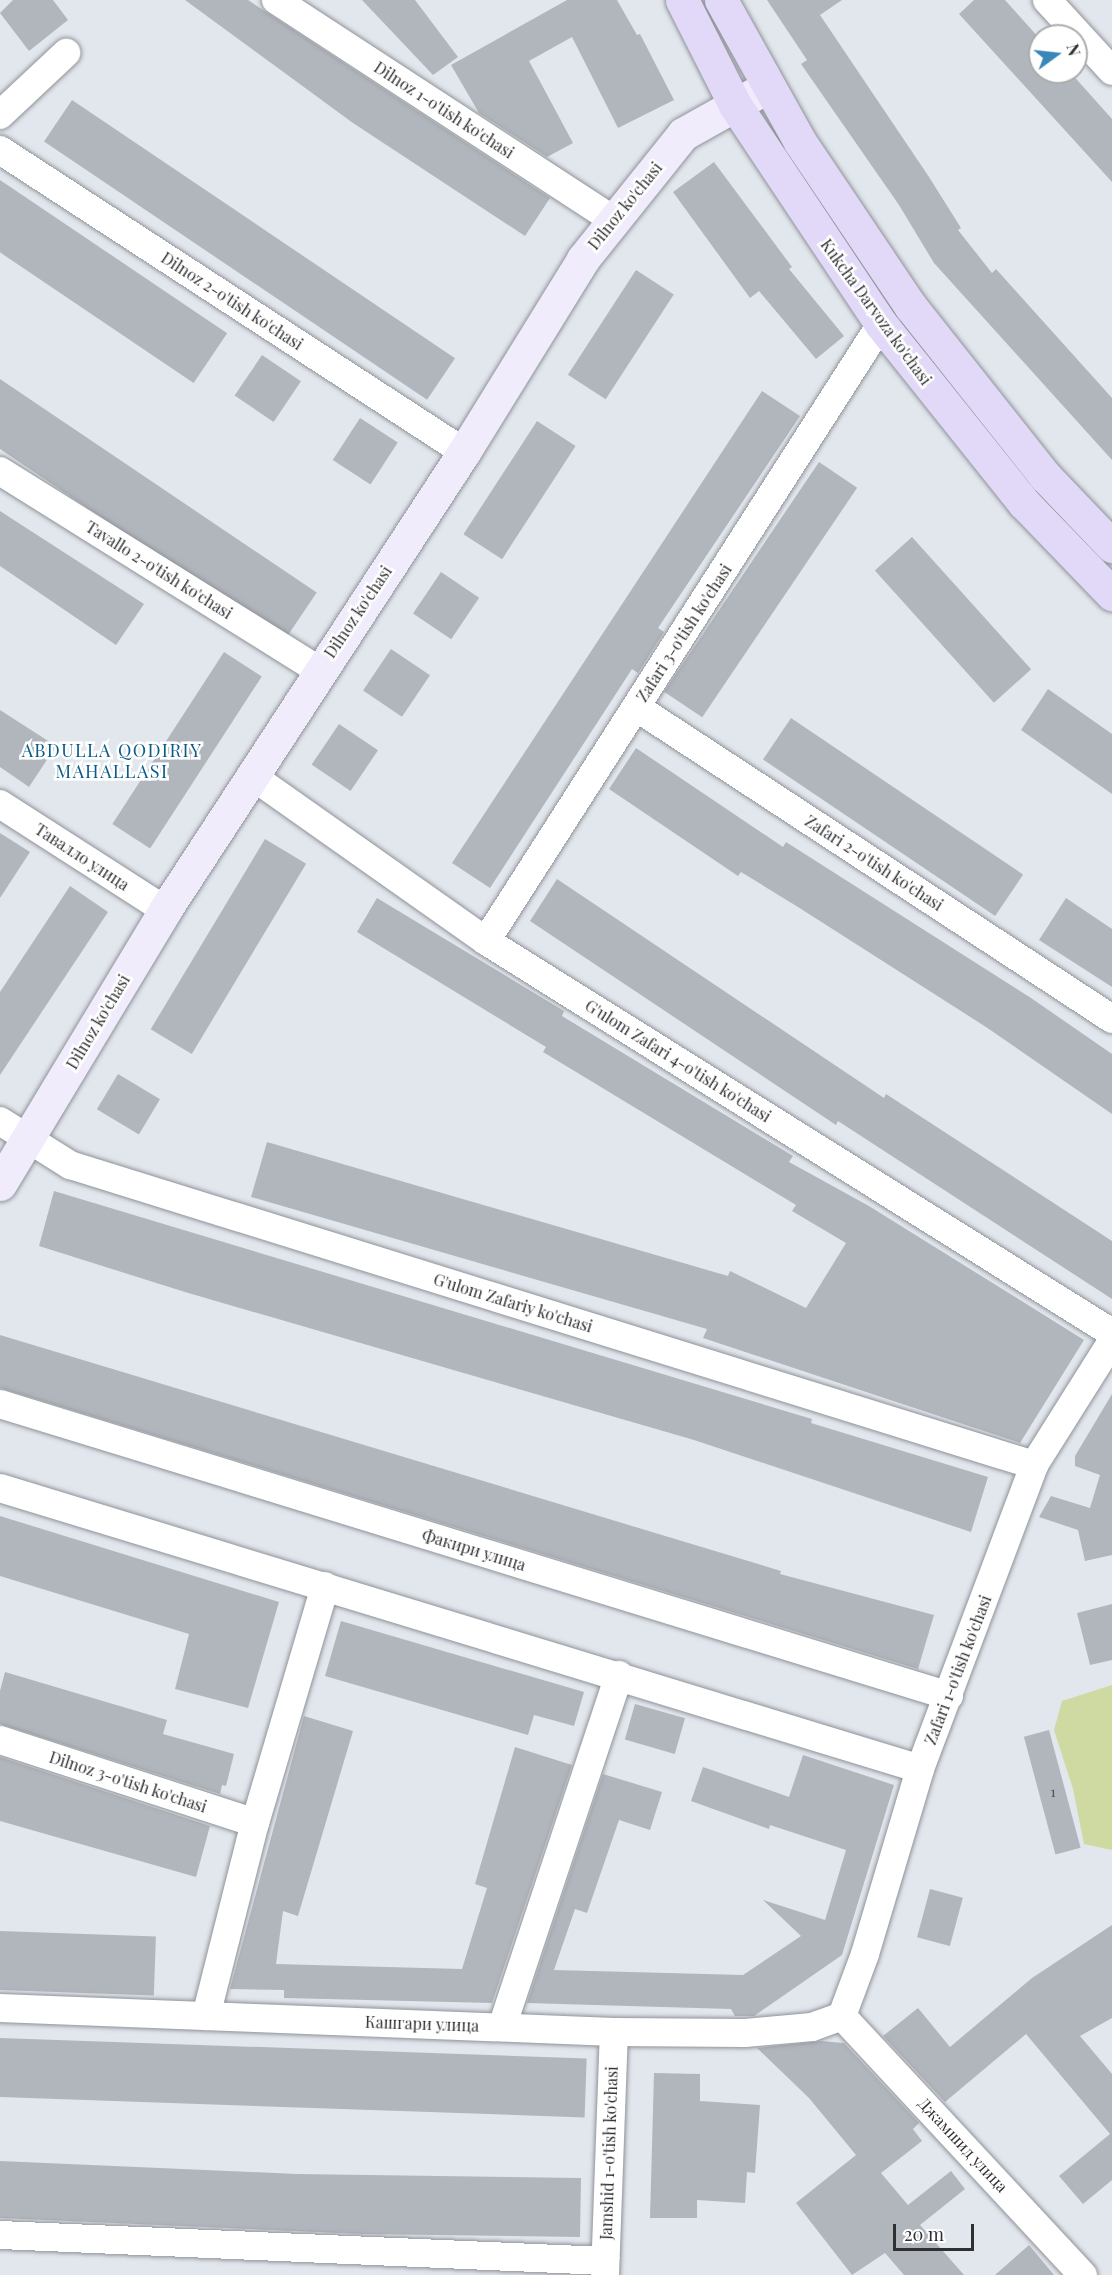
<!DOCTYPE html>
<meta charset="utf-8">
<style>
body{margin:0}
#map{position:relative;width:1112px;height:2275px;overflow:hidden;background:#e2e7ed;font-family:"Playfair Display",serif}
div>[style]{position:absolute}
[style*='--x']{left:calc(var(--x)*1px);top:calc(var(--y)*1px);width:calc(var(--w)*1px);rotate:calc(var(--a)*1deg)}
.green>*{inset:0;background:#cfd9a2}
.building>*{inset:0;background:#b1b6bc;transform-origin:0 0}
.roads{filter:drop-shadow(0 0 2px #8f9399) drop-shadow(0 0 2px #8f9399)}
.street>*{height:28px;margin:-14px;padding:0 14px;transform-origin:14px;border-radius:14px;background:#fff}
.secondary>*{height:33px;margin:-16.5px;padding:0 16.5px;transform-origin:16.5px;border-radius:16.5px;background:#f0ecfb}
.primary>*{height:33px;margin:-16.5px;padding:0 16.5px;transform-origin:16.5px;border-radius:16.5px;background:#e1d9f7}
span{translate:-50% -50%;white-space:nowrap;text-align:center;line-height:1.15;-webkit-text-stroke:5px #fff;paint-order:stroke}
.number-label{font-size:14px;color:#4f5254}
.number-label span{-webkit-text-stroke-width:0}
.street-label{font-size:16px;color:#2e3032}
.neighbourhood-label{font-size:18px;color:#0a5c87;letter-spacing:1.5px}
.north{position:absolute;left:1028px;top:24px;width:60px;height:60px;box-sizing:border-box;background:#fff;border:2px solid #abacad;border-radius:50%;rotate:75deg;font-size:16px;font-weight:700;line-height:24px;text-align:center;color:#2e3032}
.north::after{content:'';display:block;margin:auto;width:21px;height:27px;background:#3987b9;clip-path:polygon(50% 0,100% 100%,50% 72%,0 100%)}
.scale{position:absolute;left:893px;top:2224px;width:81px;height:27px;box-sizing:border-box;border:3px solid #2e3032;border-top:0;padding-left:8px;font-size:18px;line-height:21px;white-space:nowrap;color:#2e3032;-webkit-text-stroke:4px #fff;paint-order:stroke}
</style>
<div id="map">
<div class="green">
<div style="clip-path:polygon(1112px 1685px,1112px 1850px,1084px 1844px,1073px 1789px,1054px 1730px,1062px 1701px)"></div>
</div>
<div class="building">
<div style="clip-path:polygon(13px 0,53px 0,68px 20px,29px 51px,0 13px)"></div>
<div style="clip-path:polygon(185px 0,248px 0,550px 198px,525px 236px,353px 123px)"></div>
<div style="clip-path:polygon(362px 0,415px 0,458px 57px,433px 75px)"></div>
<div style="clip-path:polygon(567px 0,617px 0,637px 35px,640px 34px,674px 100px,618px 128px,572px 37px,529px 61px,573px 143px,547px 157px,479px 113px,451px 65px)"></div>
<div style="clip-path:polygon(767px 0,842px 0,820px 15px,929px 177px,961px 228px,958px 230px,992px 273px,996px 269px,1112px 398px,1112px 460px,934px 263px,899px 205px,801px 64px,807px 60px)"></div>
<div style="clip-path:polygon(974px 0,1005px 0,1040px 39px,1040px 72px,1070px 72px,1112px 119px,1112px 182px,959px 14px)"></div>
<div style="left:72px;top:100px;width:462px;height:50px;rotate:34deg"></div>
<div style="clip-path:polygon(714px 162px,792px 267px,789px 269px,844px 336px,816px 359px,759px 291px,750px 298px,673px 192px)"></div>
<div style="left:0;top:180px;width:274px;height:60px;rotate:34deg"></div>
<div style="left:636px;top:270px;width:45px;height:125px;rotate:33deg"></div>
<div style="left:262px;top:355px;width:47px;height:49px;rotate:34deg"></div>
<div style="left:0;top:379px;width:382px;height:58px;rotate:34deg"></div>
<div style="clip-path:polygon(762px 391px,800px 416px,658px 628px,664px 632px,638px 673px,632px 669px,490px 888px,452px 863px)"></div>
<div style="left:360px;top:418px;width:45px;height:50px;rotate:33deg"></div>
<div style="left:537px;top:421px;width:46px;height:135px;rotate:33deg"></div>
<div style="left:819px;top:462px;width:46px;height:277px;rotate:34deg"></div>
<div style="clip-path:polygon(0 511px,144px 604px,116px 645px,0 566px)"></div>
<div style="left:912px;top:537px;width:178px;height:50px;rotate:48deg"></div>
<div style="left:441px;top:572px;width:46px;height:50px;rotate:34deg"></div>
<div style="left:391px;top:649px;width:47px;height:50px;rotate:34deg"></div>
<div style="left:224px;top:652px;width:45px;height:205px;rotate:33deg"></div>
<div style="clip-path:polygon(1048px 689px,1112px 734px,1112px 794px,1021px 730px)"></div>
<div style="clip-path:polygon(0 710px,56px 746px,29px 787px,0 767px)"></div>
<div style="left:791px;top:718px;width:280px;height:50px;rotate:34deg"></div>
<div style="left:339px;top:724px;width:47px;height:49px;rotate:34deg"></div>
<div style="clip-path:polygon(636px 748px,783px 847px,786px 842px,1031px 998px,1112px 1054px,1112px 1114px,986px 1027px,798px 907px,741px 872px,738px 876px,609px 789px)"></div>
<div style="clip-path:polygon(0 833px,30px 852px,0 898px)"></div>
<div style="left:265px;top:839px;width:48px;height:222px;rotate:31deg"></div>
<div style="clip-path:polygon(557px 879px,884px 1098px,886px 1094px,1112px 1241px,1112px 1299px,838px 1121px,836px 1125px,530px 921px)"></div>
<div style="clip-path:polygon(70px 886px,108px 912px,0 1075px,0 992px)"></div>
<div style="clip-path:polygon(377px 898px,564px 1011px,562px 1016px,793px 1156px,789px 1162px,869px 1206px,1084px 1340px,1020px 1443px,703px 1338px,707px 1329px,251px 1197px,267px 1142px,728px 1276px,730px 1271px,806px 1308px,846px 1243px,792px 1211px,796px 1205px,543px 1052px,546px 1047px,357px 932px)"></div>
<div style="clip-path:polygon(1066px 898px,1112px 929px,1112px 987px,1039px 940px)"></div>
<div style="left:118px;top:1074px;width:49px;height:41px;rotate:31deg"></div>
<div style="clip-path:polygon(54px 1191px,812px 1419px,811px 1423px,988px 1477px,971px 1532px,694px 1440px,185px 1292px,39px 1246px)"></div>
<div style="clip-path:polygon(0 1335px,781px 1571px,780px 1574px,934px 1615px,918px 1669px,0 1388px)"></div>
<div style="clip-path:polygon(1112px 1394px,1112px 1555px,1085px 1561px,1078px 1530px,1039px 1517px,1051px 1496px,1090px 1508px,1100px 1475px,1075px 1466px,1075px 1456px)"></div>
<div style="clip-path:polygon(0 1516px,279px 1602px,248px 1708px,175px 1689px,189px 1634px,0 1576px)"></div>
<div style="clip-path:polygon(1112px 1604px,1112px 1660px,1090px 1665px,1077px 1613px)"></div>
<div style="clip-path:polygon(341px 1621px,584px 1692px,574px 1726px,534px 1715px,528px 1735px,325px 1676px)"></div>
<div style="clip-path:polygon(5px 1672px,167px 1720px,163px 1734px,234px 1754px,226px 1786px,222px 1785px,220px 1794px,0 1724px,0 1691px)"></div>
<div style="left:635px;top:1704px;width:52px;height:37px;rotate:16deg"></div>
<div style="clip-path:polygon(304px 1716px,353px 1731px,298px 1916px,283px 1911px,276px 1964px,462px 1969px,487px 1888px,475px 1884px,515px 1747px,572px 1765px,492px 2003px,284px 1998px,284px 1990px,230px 1989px)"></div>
<div style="left:1049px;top:1730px;width:122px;height:26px;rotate:75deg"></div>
<div style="clip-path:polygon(803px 1755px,894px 1785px,842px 1955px,754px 2016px,735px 2016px,731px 2009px,527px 2003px,603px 1774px,662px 1792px,650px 1830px,619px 1820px,587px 1913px,575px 1909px,554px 1970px,743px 1975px,801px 1936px,763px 1900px,825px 1920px,846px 1850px,770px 1825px,769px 1829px,691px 1801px,703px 1767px,789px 1797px)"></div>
<div style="clip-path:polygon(0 1757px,210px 1826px,196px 1877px,0 1821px)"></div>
<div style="left:930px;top:1889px;width:34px;height:50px;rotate:15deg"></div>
<div style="clip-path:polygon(1112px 1925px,1112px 2018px,1080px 2036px,1112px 2074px,1112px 2180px,1083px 2204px,1059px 2176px,1110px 2134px,1026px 2034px,945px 2102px,883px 2036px,918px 2008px,950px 2047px,1032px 1978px)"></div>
<div style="left:0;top:1931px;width:156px;height:59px;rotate:2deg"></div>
<div style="left:0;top:2038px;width:587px;height:59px;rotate:2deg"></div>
<div style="clip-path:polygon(821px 2041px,844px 2043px,919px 2123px,913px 2129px,922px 2141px,881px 2173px,908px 2205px,951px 2171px,965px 2189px,920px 2225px,964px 2275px,904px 2275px,885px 2253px,852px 2275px,796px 2203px,856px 2155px,809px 2098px,757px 2048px)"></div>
<div style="clip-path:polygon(654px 2073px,700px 2074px,700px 2101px,760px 2105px,755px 2173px,747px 2172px,745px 2203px,697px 2200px,697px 2218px,650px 2218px)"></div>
<div style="clip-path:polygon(0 2161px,297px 2174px,581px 2178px,580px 2237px,363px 2234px,0 2218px)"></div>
<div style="clip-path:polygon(1029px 2245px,1054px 2275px,995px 2275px)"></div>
</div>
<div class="roads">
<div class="street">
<div style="--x:276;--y:0;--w:402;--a:33.1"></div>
<div style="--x:1047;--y:0;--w:96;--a:47.5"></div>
<div style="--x:0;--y:115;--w:91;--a:-43.2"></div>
<div style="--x:0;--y:150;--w:554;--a:33.06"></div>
<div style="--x:0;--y:471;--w:375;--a:32"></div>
<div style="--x:636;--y:707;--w:569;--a:33.24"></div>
<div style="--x:252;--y:776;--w:286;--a:35.2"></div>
<div style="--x:486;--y:941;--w:739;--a:32.05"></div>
<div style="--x:0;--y:804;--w:196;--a:32.7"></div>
<div style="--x:486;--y:941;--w:733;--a:-57.37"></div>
<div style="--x:0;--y:1121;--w:83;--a:32.2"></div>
<div style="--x:70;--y:1165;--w:1010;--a:17.29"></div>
<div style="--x:0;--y:1404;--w:993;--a:17.1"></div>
<div style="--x:0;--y:1488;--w:962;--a:16.98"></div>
<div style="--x:0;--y:1740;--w:268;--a:18"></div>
<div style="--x:0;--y:2008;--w:614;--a:2.24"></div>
<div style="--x:614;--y:2032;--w:131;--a:0.4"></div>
<div style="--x:745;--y:2033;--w:67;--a:-5.1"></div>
<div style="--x:812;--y:2027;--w:32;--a:-20"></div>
<div style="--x:206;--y:2016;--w:199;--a:-75.8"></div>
<div style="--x:255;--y:1823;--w:247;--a:-73.5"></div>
<div style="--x:842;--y:2016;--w:66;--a:-69.6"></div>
<div style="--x:865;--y:1954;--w:193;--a:-73.4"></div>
<div style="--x:920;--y:1769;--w:325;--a:-69.4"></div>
<div style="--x:1034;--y:1465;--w:146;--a:-57.8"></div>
<div style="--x:842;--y:2016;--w:354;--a:47.1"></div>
<div style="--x:502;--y:2027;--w:371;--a:-71.6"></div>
<div style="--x:0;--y:2235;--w:606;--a:2.46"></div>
<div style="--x:605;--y:2275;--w:243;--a:-87.9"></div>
</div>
<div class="secondary">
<div style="--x:0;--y:1184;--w:320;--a:-58.9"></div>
<div style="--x:165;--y:910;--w:547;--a:-56.86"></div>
<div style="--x:464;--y:452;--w:227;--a:-58.3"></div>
<div style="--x:583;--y:259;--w:160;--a:-51.3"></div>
<div style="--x:683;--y:134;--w:96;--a:-29.2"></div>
</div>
<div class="primary">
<div style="--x:682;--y:0;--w:118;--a:63.2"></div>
<div style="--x:735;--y:105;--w:263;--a:56.3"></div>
<div style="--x:881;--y:324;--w:229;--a:51.4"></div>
<div style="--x:1024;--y:503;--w:127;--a:46"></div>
<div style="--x:721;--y:0;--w:162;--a:60.9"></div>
<div style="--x:800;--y:142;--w:199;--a:56.1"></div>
<div style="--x:911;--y:307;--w:216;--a:51.6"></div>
<div style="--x:1045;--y:476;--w:97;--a:46.3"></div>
</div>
</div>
<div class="number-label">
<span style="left:1053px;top:1792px">1</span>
</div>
<div class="street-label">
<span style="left:444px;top:110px;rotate:33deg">Dilnoz 1-o'tish ko'chasi</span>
<span style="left:625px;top:206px;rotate:-51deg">Dilnoz ko'chasi</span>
<span style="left:232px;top:301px;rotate:33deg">Dilnoz 2-o'tish ko'chasi</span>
<span style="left:876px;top:312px;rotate:54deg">Kukcha Darvoza ko'chasi</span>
<span style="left:159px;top:570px;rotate:32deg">Tavallo 2-o'tish ko'chasi</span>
<span style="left:358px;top:612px;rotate:-56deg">Dilnoz ko'chasi</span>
<span style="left:684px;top:633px;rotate:-57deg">Zafari 3-o'tish ko'chasi</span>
<span style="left:82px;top:857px;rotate:33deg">Тавалло улица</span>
<span style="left:874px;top:863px;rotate:33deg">Zafari 2-o'tish ko'chasi</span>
<span style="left:98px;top:1022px;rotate:-59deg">Dilnoz ko'chasi</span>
<span style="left:678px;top:1061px;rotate:32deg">G'ulom Zafari 4-o'tish ko'chasi</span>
<span style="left:513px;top:1303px;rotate:17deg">G'ulom Zafariy ko'chasi</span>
<span style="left:474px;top:1550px;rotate:17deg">Факири улица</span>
<span style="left:958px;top:1670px;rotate:-69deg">Zafari 1-o'tish ko'chasi</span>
<span style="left:128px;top:1782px;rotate:18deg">Dilnoz 3-o'tish ko'chasi</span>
<span style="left:422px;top:2024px;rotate:2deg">Кашгари улица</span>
<span style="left:963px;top:2145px;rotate:47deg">Джамшид улица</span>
<span style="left:609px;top:2153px;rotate:-88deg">Jamshid 1-o'tish ko'chasi</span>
</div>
<div class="neighbourhood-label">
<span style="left:112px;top:761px">ABDULLA QODIRIY<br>MAHALLASI</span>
</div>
<div class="north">N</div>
<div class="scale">20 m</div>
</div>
